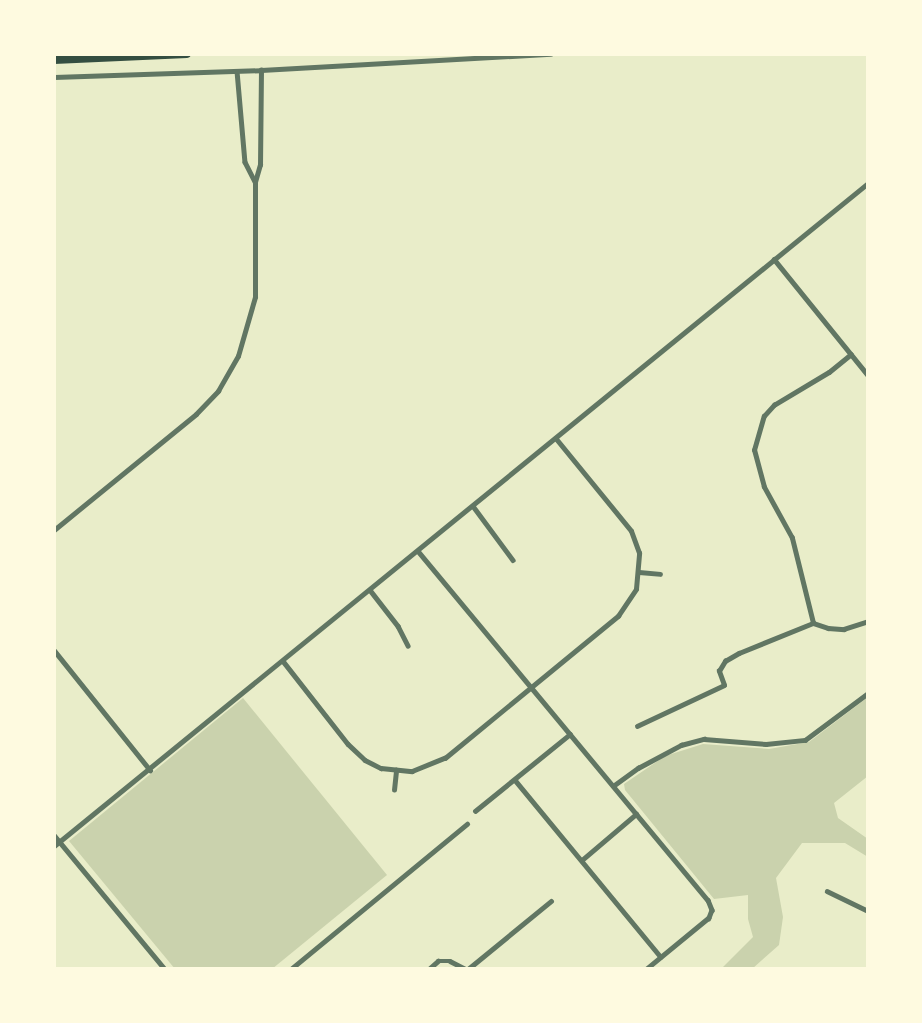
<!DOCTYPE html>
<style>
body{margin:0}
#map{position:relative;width:922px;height:1023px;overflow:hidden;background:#e9edc9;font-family:Lato,sans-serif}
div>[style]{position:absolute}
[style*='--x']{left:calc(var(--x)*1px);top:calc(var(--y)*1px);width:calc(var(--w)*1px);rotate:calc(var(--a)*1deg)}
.green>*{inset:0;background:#cad2ad}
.minor>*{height:4.5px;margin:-2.25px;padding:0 2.25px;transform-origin:2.25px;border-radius:2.25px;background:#617663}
.tertiary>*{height:5px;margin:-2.5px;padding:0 2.5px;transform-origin:2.5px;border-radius:2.5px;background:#617663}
.motorway>*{height:8px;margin:-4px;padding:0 4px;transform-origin:4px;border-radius:4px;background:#344e41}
span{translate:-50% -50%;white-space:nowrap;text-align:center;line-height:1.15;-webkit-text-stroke:5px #fefae0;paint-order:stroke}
.frame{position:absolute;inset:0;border:56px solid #fefae0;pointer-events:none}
</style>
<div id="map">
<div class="green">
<div style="clip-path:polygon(868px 697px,868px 776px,834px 803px,838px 818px,868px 839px,868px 857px,845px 843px,802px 843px,776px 878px,783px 917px,779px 945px,752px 969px,721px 969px,753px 937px,748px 919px,748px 895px,714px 899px,625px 790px,624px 784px,665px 756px,703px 744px,769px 749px,809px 742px)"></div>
<div style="clip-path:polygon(243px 698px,387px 875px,272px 969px,175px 969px,69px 841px)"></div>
</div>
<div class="minor">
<div style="--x:237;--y:71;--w:91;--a:85"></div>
<div style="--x:245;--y:162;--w:22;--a:63"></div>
<div style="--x:774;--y:259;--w:149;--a:51"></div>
<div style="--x:473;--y:506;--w:67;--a:53.5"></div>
<div style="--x:54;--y:530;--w:183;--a:-39.2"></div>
<div style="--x:196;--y:414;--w:32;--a:-46"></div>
<div style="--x:218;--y:391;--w:40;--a:-60.3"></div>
<div style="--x:238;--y:356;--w:61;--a:-73.9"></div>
<div style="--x:255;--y:297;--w:115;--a:-90"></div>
<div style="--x:255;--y:182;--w:18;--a:-74"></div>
<div style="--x:260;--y:165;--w:95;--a:-89.4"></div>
<div style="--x:418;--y:551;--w:454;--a:50.3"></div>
<div style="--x:708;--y:900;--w:11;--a:68"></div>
<div style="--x:712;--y:910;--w:9;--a:111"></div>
<div style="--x:709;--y:918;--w:80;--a:140.6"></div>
<div style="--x:639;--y:572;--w:21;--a:5"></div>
<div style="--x:370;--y:590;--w:46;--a:52.1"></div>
<div style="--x:398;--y:626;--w:22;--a:63"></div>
<div style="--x:813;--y:623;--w:88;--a:-103.9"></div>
<div style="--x:792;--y:538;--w:58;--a:-118.8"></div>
<div style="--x:764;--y:487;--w:38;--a:-105"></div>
<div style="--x:754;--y:450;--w:35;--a:-74"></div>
<div style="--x:764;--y:416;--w:15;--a:-48"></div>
<div style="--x:774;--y:405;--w:64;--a:-31"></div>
<div style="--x:829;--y:372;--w:28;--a:-39"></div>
<div style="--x:54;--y:650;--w:154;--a:51.3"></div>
<div style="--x:283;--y:661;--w:105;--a:51.9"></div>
<div style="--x:348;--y:744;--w:23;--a:43"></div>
<div style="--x:365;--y:760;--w:18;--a:27"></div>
<div style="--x:381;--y:768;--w:31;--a:6"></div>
<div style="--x:412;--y:771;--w:35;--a:-22"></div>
<div style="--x:445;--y:758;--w:224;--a:-39.4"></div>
<div style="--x:618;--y:616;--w:32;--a:-56"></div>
<div style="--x:636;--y:589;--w:36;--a:-85"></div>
<div style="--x:639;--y:553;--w:23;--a:-110"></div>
<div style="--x:631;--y:531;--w:119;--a:-129.2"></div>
<div style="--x:637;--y:726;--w:96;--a:-25.2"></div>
<div style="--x:724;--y:685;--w:15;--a:-110"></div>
<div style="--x:719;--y:671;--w:12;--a:-59"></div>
<div style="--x:725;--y:661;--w:16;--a:-30"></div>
<div style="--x:739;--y:653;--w:80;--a:-22.1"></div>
<div style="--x:813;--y:623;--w:16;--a:18"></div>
<div style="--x:828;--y:628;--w:16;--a:4"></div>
<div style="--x:844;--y:629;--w:25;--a:-18"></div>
<div style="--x:515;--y:780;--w:229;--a:50.5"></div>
<div style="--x:613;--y:786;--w:31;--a:-36"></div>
<div style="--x:638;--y:768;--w:49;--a:-28.1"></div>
<div style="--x:681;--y:745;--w:24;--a:-15"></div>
<div style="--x:704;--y:739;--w:62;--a:4.6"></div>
<div style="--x:766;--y:744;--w:39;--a:-6"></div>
<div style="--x:805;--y:740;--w:79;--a:-36.7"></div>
<div style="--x:394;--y:790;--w:20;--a:-84"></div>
<div style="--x:475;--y:811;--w:122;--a:-39"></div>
<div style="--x:54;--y:835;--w:174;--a:50.4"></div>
<div style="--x:54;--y:846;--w:1050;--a:-39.16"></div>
<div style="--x:582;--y:860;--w:71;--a:-40.4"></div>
<div style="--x:827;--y:891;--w:46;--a:26"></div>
<div style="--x:291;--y:969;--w:228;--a:-39.5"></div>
<div style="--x:429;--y:969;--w:12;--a:-42"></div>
<div style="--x:438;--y:961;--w:12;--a:0"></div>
<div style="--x:450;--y:961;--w:18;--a:27"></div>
<div style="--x:468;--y:969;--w:107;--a:-39.3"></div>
</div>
<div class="tertiary">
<div style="--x:54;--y:77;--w:207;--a:-1.9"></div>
<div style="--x:261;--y:70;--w:290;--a:-3.2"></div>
</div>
<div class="motorway">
<div style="--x:54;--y:60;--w:133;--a:-2.6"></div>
</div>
<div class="frame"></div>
</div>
